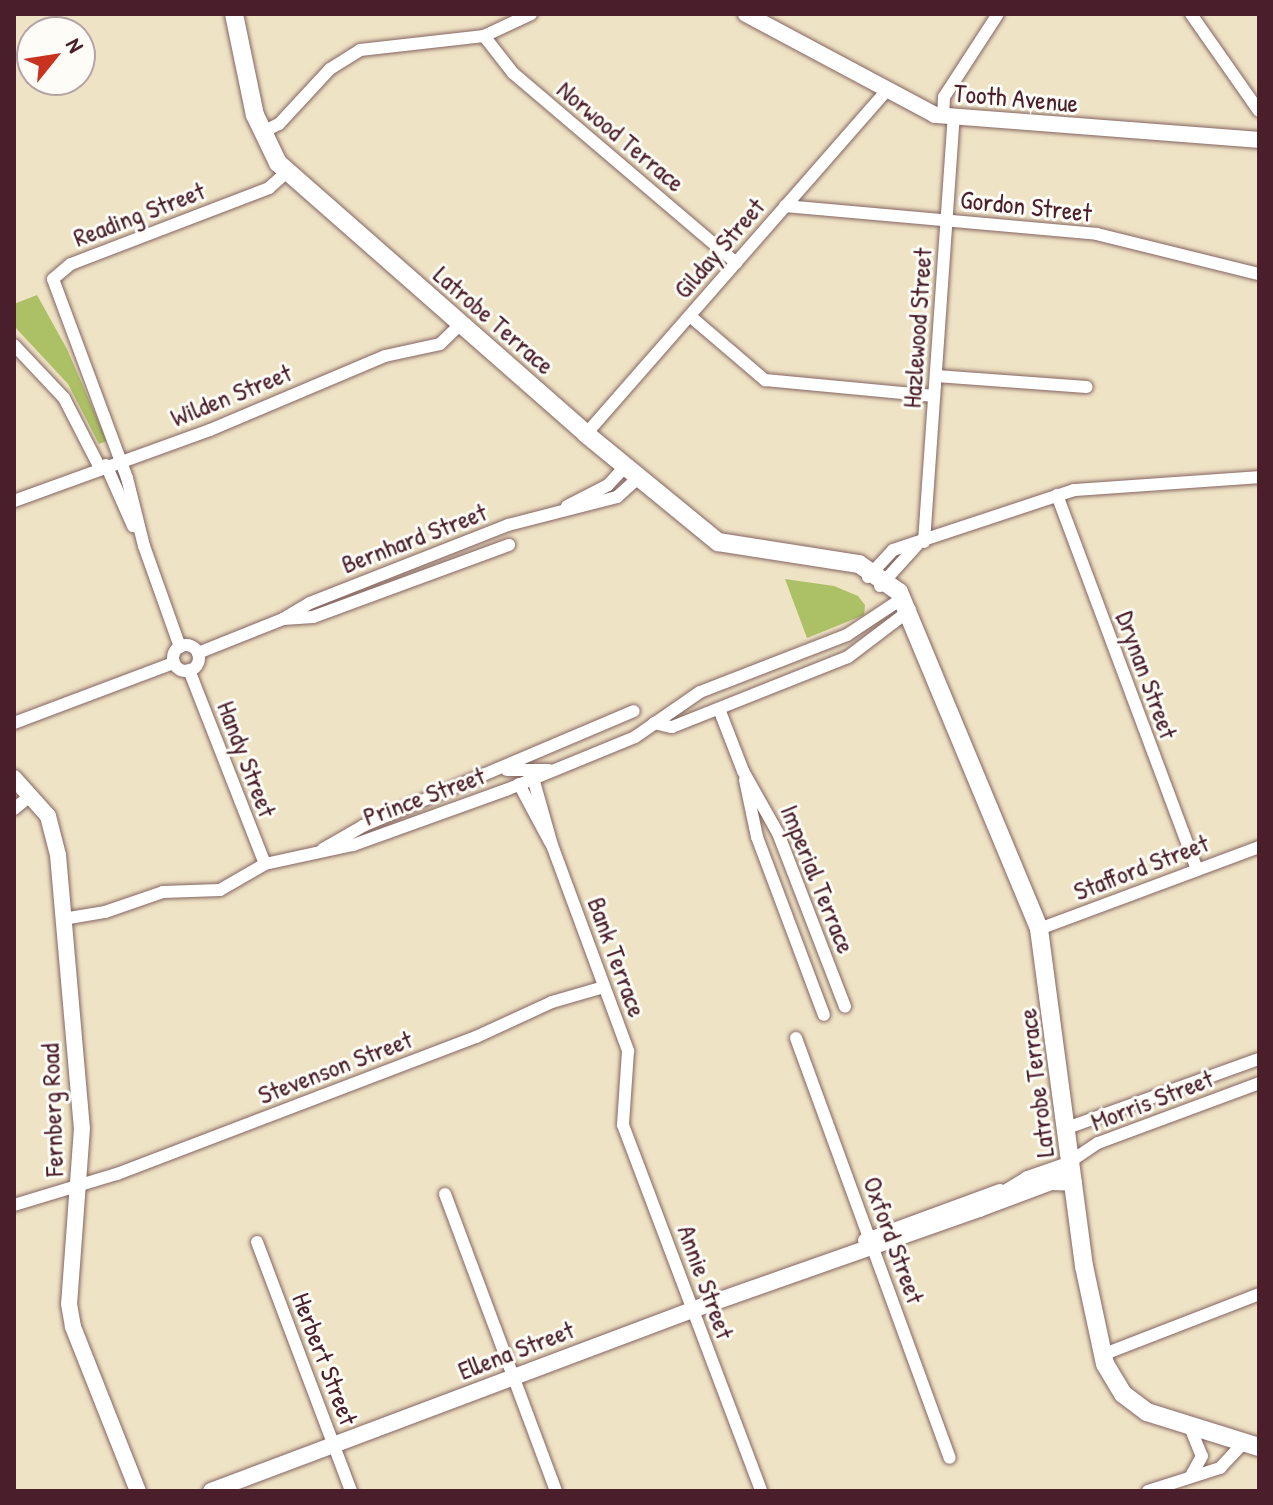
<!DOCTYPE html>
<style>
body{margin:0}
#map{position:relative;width:1273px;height:1505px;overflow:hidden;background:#efe3c5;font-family:"Patrick Hand",sans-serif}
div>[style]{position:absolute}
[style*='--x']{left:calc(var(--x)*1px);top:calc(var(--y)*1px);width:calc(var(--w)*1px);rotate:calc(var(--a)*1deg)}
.green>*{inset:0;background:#acc165}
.roads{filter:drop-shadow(0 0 2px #846461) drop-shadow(0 0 2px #846461)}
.minor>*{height:12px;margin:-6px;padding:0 6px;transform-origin:6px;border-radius:6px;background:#fff}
.minor>.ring{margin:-6px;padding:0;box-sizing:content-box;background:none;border:12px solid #fff;border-radius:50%}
.tertiary>*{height:16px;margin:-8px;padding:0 8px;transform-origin:8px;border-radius:8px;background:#fff}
.secondary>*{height:18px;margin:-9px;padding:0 9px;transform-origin:9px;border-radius:9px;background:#fff}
span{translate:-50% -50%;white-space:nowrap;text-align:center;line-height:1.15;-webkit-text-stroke:6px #fdfcf7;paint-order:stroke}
.street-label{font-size:26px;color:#4a1f2b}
.frame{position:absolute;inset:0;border:16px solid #4a1f2b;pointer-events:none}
.north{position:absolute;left:16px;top:16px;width:80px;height:80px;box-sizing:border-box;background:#fdfcf7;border:2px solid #b5a4a5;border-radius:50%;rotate:60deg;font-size:22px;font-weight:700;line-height:32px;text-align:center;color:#4a1f2b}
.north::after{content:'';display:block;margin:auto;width:28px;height:36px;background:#c8321e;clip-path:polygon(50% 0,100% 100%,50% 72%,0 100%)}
</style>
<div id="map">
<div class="green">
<div style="clip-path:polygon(37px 295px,67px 349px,107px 441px,99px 444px,68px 384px,14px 326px,14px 304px)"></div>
<div style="clip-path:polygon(785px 579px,834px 586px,858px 596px,865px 605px,864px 615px,807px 638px)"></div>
</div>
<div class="roads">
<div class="minor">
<div style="--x:1191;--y:14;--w:118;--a:55"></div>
<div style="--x:484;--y:36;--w:47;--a:51.9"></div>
<div style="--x:513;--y:73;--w:293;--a:40.4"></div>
<div style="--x:943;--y:117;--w:20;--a:-87"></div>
<div style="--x:944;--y:97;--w:99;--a:-57"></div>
<div style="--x:261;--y:133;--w:20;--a:-27"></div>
<div style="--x:279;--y:124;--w:75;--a:-47.2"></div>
<div style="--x:330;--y:69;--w:36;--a:-32"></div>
<div style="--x:360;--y:50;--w:125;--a:-6.4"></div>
<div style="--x:484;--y:36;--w:52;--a:-25.1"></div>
<div style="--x:785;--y:206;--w:313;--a:5.1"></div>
<div style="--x:1097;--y:234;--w:167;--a:13.9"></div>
<div style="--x:690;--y:316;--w:99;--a:40.5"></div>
<div style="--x:765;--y:380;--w:170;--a:5.4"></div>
<div style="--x:14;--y:345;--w:73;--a:46.7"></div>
<div style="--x:64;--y:398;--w:79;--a:62.8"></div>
<div style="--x:936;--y:376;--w:151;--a:4.2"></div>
<div style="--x:586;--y:434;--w:456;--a:-48.8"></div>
<div style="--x:106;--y:465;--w:67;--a:66.1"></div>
<div style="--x:1057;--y:495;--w:400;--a:69.5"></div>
<div style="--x:14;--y:501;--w:208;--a:-19.9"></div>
<div style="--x:210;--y:430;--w:190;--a:-22.9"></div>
<div style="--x:385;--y:356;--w:56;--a:-12.3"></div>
<div style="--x:440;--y:344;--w:28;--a:-44"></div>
<div style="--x:567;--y:506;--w:46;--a:-27.1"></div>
<div style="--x:608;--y:485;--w:25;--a:-47"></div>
<div style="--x:924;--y:542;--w:426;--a:-86"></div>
<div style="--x:868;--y:577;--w:37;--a:-47"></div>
<div style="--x:893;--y:550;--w:191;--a:-18.3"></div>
<div style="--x:1074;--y:490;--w:185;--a:-4"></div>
<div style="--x:880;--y:586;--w:55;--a:-47.9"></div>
<div style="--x:283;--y:619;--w:30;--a:-4"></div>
<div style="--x:313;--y:617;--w:209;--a:-20.2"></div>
<div class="ring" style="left:173px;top:645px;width:14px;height:14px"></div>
<div style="--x:180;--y:647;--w:107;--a:-109.6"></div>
<div style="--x:144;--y:546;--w:70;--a:-104"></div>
<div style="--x:127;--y:478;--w:212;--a:-110.4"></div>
<div style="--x:53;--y:279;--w:23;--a:-40"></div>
<div style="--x:71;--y:264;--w:212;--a:-21"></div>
<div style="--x:269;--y:188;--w:24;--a:-42"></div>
<div style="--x:198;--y:653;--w:92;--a:-21.8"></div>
<div style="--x:283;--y:619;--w:31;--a:-31"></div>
<div style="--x:310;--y:603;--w:213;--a:-21.5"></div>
<div style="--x:508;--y:525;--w:113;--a:-14.4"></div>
<div style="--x:617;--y:497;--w:28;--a:-42"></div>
<div style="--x:189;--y:670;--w:208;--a:68.6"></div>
<div style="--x:719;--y:709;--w:66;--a:68.8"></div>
<div style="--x:743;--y:771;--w:71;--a:60.6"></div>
<div style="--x:778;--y:833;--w:186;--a:68.9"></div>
<div style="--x:14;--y:723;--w:171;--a:-20.6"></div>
<div style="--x:654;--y:723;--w:18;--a:13"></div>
<div style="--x:672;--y:727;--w:189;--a:-21.7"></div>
<div style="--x:848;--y:657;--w:78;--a:-37.2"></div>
<div style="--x:507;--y:770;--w:42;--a:0"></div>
<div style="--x:533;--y:778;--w:70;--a:74.2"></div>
<div style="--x:552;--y:845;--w:220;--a:69.7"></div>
<div style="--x:628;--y:1051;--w:74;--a:93.9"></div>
<div style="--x:623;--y:1125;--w:391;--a:69.3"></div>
<div style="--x:745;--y:780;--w:58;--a:78.1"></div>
<div style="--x:757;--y:837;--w:190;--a:69.4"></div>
<div style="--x:519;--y:784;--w:66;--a:61.9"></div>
<div style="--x:14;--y:809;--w:22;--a:-39"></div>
<div style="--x:323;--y:849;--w:46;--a:-29.9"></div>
<div style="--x:363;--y:826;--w:294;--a:-23"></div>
<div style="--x:63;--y:919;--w:43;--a:-9.5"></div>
<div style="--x:105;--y:912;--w:61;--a:-19"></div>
<div style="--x:163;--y:892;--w:57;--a:-2"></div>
<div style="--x:220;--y:890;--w:52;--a:-30"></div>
<div style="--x:265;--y:864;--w:90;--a:-12.2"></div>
<div style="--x:353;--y:845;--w:163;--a:-19.8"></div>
<div style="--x:506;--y:790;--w:139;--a:-22.3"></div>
<div style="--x:635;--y:737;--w:79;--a:-34.7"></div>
<div style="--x:700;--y:692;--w:158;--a:-21.2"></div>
<div style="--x:847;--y:635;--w:67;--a:-33.5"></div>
<div style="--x:1039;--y:929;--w:235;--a:-20.4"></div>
<div style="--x:796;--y:1038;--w:447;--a:69.9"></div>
<div style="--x:1067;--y:1128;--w:204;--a:-19.8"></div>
<div style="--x:1071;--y:1161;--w:32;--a:-34"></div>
<div style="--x:1098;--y:1143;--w:172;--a:-20.4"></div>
<div style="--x:445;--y:1194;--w:317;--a:69.5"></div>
<div style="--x:14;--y:1205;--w:108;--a:-16.8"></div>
<div style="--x:117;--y:1174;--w:384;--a:-20.9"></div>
<div style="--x:476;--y:1037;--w:84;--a:-24.7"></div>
<div style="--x:552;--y:1002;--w:54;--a:-16.1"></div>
<div style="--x:864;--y:1240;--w:145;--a:-20.2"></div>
<div style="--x:257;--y:1242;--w:266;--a:69.3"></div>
<div style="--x:1102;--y:1355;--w:168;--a:-21.2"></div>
<div style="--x:1190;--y:1427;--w:31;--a:68"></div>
<div style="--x:1202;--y:1456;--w:23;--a:119"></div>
<div style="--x:1148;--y:1491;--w:76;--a:-17.7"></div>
<div style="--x:1220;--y:1468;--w:34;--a:-47"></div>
</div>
<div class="tertiary">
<div style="--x:746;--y:14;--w:214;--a:28.1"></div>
<div style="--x:935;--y:115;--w:325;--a:4.4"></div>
<div style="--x:14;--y:778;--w:51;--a:48.2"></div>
<div style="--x:48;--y:816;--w:40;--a:75.6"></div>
<div style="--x:58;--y:855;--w:274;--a:85"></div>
<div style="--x:82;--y:1128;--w:176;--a:94.2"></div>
<div style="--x:69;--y:1304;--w:23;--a:80"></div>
<div style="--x:73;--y:1327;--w:176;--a:68.4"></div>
<div style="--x:1071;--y:1164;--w:46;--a:160.8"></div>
<div style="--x:1028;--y:1179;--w:57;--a:148.5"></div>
<div style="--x:979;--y:1209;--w:77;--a:-20.6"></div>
<div style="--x:1051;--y:1182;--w:23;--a:2"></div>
<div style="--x:211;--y:1491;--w:514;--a:-20.62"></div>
<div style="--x:692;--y:1310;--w:304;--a:-19.4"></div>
</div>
<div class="secondary">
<div style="--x:234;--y:14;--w:103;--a:78.3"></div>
<div style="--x:255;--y:115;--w:53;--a:64.4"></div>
<div style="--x:278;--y:163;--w:410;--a:41.3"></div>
<div style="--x:586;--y:434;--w:171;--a:39.3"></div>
<div style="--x:718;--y:542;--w:143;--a:8.9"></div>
<div style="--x:859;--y:564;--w:49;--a:35"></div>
<div style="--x:899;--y:592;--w:365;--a:67.4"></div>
<div style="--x:1039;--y:929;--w:340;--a:82.4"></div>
<div style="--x:1084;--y:1266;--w:100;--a:77.9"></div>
<div style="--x:1105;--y:1364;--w:35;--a:59"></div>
<div style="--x:1123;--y:1394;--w:30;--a:37"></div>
<div style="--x:1147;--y:1412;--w:117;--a:17.4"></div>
</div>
</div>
<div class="street-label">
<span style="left:1016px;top:98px;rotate:5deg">Tooth Avenue</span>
<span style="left:621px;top:136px;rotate:40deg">Norwood Terrace</span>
<span style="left:1026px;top:206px;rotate:6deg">Gordon Street</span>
<span style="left:139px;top:214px;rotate:-21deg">Reading Street</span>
<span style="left:719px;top:248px;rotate:-49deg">Gilday Street</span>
<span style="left:494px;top:320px;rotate:41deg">Latrobe Terrace</span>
<span style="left:917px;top:328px;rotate:-86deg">Hazlewood Street</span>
<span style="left:231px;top:395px;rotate:-22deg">Wilden Street</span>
<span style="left:414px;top:538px;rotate:-21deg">Bernhard Street</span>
<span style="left:1147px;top:675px;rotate:70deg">Drynan Street</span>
<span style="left:247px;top:759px;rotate:69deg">Handy Street</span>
<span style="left:424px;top:796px;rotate:-20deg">Prince Street</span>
<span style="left:1141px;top:867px;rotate:-21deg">Stafford Street</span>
<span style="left:818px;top:879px;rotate:68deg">Imperial Terrace</span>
<span style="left:617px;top:957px;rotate:70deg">Bank Terrace</span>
<span style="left:335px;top:1067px;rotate:-21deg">Stevenson Street</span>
<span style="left:1036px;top:1083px;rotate:-97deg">Latrobe Terrace</span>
<span style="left:1152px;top:1100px;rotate:-21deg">Morris Street</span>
<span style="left:52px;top:1110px;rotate:-92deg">Fernberg Road</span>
<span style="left:894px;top:1240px;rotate:70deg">Oxford Street</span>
<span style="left:706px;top:1282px;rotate:70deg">Annie Street</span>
<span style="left:516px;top:1350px;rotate:-21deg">Ellena Street</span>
<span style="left:325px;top:1359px;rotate:69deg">Herbert Street</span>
</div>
<div class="frame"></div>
<div class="north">N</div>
</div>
